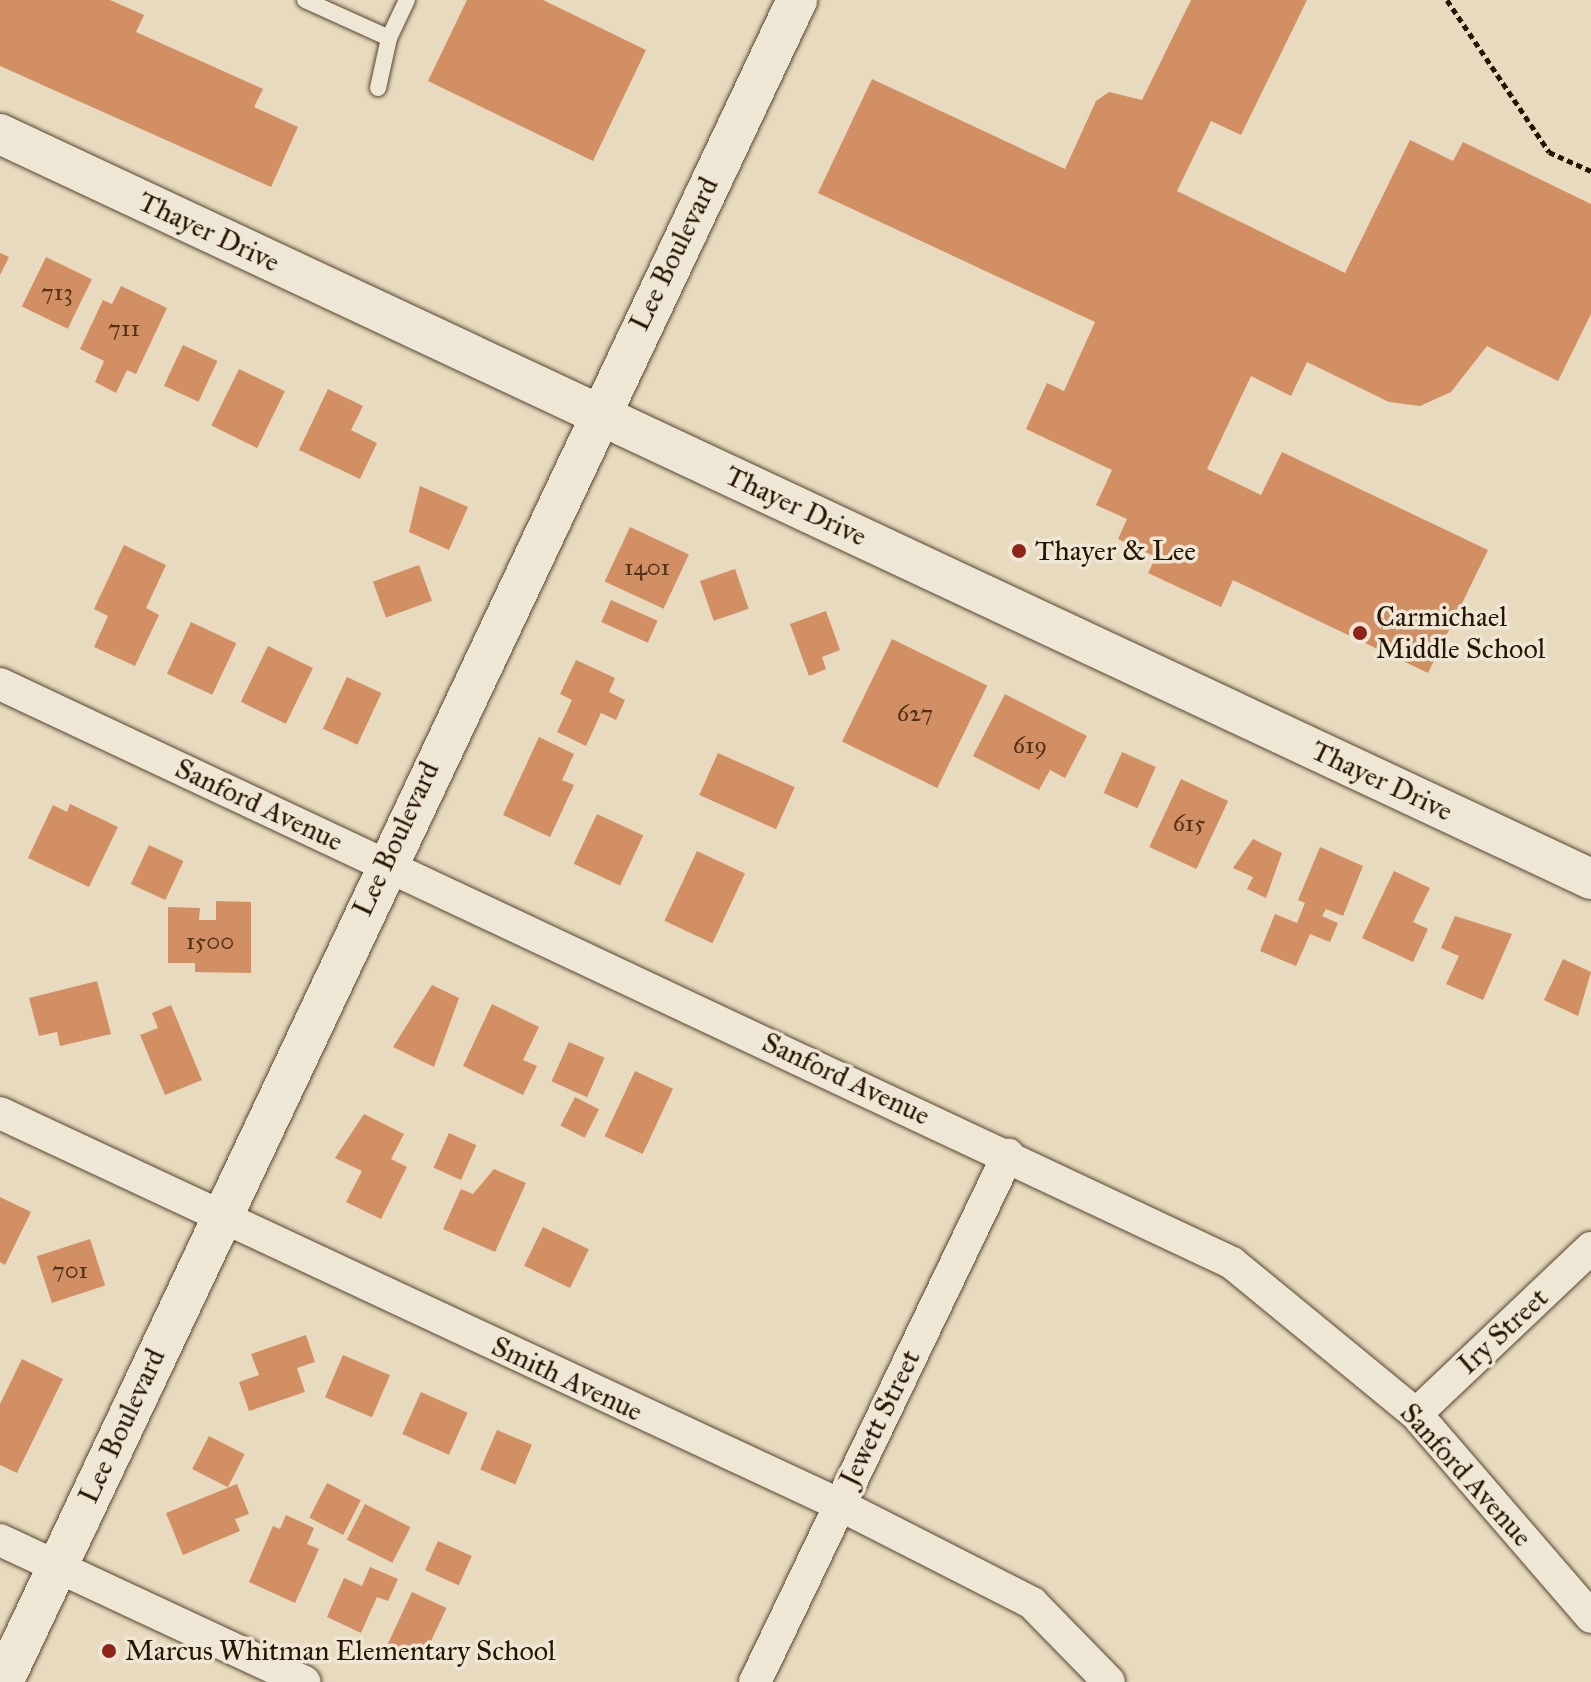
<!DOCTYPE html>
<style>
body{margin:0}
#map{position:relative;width:1591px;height:1682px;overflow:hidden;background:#e7dabe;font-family:"IM FELL Great Primer",serif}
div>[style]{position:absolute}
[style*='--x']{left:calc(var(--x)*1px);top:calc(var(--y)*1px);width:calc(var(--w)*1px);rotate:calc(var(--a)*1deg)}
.building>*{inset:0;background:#d28f63;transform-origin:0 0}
.path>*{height:5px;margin-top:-2.5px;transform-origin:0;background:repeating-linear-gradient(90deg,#281402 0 6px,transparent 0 10px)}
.roads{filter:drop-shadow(0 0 2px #584631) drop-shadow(0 0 2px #584631)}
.service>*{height:16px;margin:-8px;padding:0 8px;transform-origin:8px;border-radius:8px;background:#efe7d5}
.minor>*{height:32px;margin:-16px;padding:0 16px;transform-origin:16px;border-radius:16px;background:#efe7d5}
.tertiary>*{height:40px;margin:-20px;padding:0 20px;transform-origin:20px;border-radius:20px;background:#efe7d5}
.dots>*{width:22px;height:22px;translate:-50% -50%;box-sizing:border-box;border:4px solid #efe7d5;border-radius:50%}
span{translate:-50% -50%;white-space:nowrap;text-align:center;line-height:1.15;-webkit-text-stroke:7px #efe7d5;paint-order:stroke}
.number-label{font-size:24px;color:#52331a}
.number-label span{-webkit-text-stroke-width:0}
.street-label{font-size:28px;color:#281402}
.poi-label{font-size:28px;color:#281402}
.left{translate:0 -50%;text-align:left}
</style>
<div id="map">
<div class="building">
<div style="clip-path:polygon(0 0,110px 0,144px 15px,136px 32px,263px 89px,254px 107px,298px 127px,271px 187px,0 66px)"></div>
<div style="clip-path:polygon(467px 0,543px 0,646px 50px,593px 161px,428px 81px)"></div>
<div style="clip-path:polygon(1191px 0,1307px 0,1241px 135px,1211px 121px,1177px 191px,1345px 273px,1410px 140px,1453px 161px,1463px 142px,1591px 204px,1591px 314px,1558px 381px,1487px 346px,1451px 392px,1420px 406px,1389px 402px,1307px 362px,1291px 396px,1251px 376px,1207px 469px,1261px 495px,1282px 452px,1488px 550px,1428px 673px,1233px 580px,1221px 607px,1148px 573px,1156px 557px,1118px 539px,1127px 519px,1096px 505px,1112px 470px,1026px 429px,1047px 383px,1064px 391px,1095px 322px,818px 193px,872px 79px,1065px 169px,1096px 101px,1109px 92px,1142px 100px)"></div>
<div style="clip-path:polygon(0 253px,9px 257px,0 275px)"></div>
<div style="left:46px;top:257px;width:51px;height:55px;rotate:26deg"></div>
<div style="clip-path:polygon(121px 286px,167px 308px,136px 374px,127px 370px,116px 393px,95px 382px,104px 361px,80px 349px,103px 300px,112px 304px)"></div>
<div style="left:183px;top:345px;width:38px;height:45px;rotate:25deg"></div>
<div style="left:239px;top:369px;width:51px;height:63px;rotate:26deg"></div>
<div style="clip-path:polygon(328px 389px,363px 406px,351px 430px,377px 443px,360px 479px,299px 450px)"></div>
<div style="clip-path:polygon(420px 486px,468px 507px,449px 550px,409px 532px)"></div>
<div style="left:630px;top:527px;width:65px;height:60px;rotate:25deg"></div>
<div style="clip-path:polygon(124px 545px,166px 565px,146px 608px,159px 615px,135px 666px,94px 647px,108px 616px,94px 609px)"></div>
<div style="left:419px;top:565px;width:38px;height:49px;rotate:70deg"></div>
<div style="left:735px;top:569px;width:42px;height:37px;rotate:71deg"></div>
<div style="left:611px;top:600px;width:51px;height:24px;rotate:24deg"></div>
<div style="clip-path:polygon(826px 611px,840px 650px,822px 657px,826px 669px,809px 676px,790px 624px)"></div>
<div style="left:191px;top:622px;width:50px;height:57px;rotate:25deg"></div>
<div style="left:892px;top:639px;width:106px;height:114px;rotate:26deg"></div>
<div style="left:268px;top:646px;width:50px;height:62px;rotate:26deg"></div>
<div style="clip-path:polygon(576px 660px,615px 678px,609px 692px,625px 700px,616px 720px,601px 713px,586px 746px,557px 732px,572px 700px,560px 694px)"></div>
<div style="left:347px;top:677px;width:38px;height:57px;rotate:25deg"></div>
<div style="clip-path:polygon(1005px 694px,1087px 736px,1065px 778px,1050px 770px,1039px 790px,973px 756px)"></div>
<div style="clip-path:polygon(539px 737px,574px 754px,562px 780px,574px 785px,550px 837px,503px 815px)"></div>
<div style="left:1122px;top:752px;width:37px;height:45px;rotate:24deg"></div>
<div style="left:718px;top:753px;width:84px;height:46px;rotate:24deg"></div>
<div style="left:1181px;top:779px;width:52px;height:75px;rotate:25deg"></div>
<div style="clip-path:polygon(70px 804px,118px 827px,89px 887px,28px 858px,53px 805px,67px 812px)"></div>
<div style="left:597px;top:814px;width:51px;height:55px;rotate:25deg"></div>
<div style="clip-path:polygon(1253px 839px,1282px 853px,1266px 898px,1247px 889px,1253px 877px,1233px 868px)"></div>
<div style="left:149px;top:845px;width:38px;height:43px;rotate:25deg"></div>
<div style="clip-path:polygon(1320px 847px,1363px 866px,1343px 916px,1326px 909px,1322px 916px,1338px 923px,1330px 942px,1310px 934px,1296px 966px,1260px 951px,1275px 914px,1297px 923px,1305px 903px,1298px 900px)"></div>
<div style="left:697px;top:851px;width:53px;height:77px;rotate:25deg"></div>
<div style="clip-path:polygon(1394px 871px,1430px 888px,1413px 922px,1428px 929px,1413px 962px,1362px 938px)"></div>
<div style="clip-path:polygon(216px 901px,251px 902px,251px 973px,195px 972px,195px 963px,168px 963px,168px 907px,200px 908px,199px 920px,216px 920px)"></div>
<div style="clip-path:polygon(1455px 916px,1512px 934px,1483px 1000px,1446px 984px,1459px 956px,1441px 948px)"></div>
<div style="clip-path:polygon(1563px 959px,1591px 972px,1578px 1016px,1544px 1000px)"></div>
<div style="clip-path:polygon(97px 981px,111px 1034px,60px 1046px,57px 1032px,39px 1036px,29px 998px)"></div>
<div style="clip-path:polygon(432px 985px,459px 998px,434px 1067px,393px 1047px)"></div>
<div style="clip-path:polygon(492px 1004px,539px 1027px,523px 1060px,537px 1066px,523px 1095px,463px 1066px)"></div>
<div style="clip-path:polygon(171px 1005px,202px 1080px,165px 1095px,140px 1035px,158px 1028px,152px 1013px)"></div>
<div style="left:569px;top:1042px;width:39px;height:43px;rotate:24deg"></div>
<div style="left:635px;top:1071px;width:42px;height:72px;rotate:25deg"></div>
<div style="left:575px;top:1097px;width:27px;height:32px;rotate:27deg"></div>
<div style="clip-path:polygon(364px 1114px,404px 1134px,391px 1159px,407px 1167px,381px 1219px,346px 1202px,362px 1171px,335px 1158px)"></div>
<div style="left:449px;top:1133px;width:30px;height:38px;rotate:24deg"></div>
<div style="clip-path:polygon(494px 1169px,526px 1183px,495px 1252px,443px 1229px,461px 1189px,473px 1194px)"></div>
<div style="clip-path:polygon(0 1197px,31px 1212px,5px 1265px,0 1262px)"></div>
<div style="left:543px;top:1227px;width:51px;height:43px;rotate:26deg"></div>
<div style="left:90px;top:1239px;width:49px;height:56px;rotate:72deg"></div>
<div style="clip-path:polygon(306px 1335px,315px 1362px,297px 1368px,305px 1392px,249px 1411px,239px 1382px,259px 1375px,251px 1354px)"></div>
<div style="left:343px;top:1355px;width:51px;height:46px;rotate:23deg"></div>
<div style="clip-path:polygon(22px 1359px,63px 1379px,17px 1473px,0 1465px,0 1404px)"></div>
<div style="left:421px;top:1392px;width:51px;height:46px;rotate:24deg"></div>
<div style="left:497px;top:1430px;width:38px;height:43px;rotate:23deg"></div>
<div style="left:209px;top:1436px;width:40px;height:37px;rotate:27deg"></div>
<div style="left:327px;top:1483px;width:38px;height:39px;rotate:27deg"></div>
<div style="clip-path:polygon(237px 1484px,249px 1514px,235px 1519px,240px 1531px,183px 1555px,166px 1513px)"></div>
<div style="left:365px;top:1504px;width:51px;height:40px;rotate:27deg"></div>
<div style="clip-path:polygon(286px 1515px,314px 1528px,307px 1544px,319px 1549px,295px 1603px,249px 1582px,273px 1526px,280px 1529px)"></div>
<div style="left:438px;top:1541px;width:37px;height:32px;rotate:24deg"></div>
<div style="clip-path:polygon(370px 1567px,398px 1579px,388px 1601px,377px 1597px,361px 1633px,327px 1617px,344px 1578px,362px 1586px)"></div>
<div style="left:412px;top:1592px;width:38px;height:59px;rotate:25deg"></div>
</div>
<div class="path">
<div style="--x:1447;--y:0;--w:183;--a:56.1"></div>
<div style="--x:1549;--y:152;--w:46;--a:24.3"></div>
</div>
<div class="roads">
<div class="service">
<div style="--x:305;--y:0;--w:92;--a:24.3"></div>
<div style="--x:389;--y:38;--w:42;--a:-64.7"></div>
<div style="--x:378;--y:88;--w:51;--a:-77.6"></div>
</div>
<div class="minor">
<div style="--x:0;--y:684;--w:1361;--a:25.17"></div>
<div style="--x:1232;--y:1263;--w:238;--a:39.4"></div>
<div style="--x:1416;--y:1414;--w:268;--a:49.2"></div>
<div style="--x:0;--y:1113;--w:925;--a:25.01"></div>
<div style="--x:838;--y:1504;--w:218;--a:27"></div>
<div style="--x:1032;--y:1603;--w:110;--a:45.7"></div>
<div style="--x:1416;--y:1414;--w:241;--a:-43.5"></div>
<div style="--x:0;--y:1540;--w:336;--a:25"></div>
<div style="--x:755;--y:1682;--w:585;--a:-64.36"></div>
</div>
<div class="tertiary">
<div style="--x:0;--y:134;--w:1757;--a:25.09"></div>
<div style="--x:3;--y:1682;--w:1860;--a:-64.73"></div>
</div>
</div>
<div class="dots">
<div style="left:1019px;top:551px;background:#8f2418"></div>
<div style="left:1360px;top:633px;background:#8f2418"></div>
<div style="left:109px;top:1651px;background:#8f2418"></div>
</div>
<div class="number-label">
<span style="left:57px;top:293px">713</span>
<span style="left:124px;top:329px">711</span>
<span style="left:647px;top:568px">1401</span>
<span style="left:915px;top:714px">627</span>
<span style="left:1030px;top:746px">619</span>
<span style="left:1189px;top:824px">615</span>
<span style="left:210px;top:942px">1500</span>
<span style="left:70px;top:1271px">701</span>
</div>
<div class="street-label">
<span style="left:209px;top:232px;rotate:25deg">Thayer Drive</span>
<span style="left:674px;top:254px;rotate:-64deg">Lee Boulevard</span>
<span style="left:796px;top:506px;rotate:25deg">Thayer Drive</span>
<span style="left:1382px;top:781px;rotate:25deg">Thayer Drive</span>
<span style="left:259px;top:805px;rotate:25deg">Sanford Avenue</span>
<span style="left:396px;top:839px;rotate:-65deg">Lee Boulevard</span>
<span style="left:846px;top:1079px;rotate:25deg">Sanford Avenue</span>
<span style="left:1503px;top:1331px;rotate:-43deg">Iry Street</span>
<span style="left:567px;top:1379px;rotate:25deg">Smith Avenue</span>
<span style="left:880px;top:1418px;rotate:-64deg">Jewett Street</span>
<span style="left:122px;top:1426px;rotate:-65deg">Lee Boulevard</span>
<span style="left:1466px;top:1475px;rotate:48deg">Sanford Avenue</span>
</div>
<div class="poi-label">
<span class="left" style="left:1035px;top:551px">Thayer &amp; Lee</span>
<span class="left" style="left:1376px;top:633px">Carmichael<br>Middle School</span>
<span class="left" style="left:125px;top:1651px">Marcus Whitman Elementary School</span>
</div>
</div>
